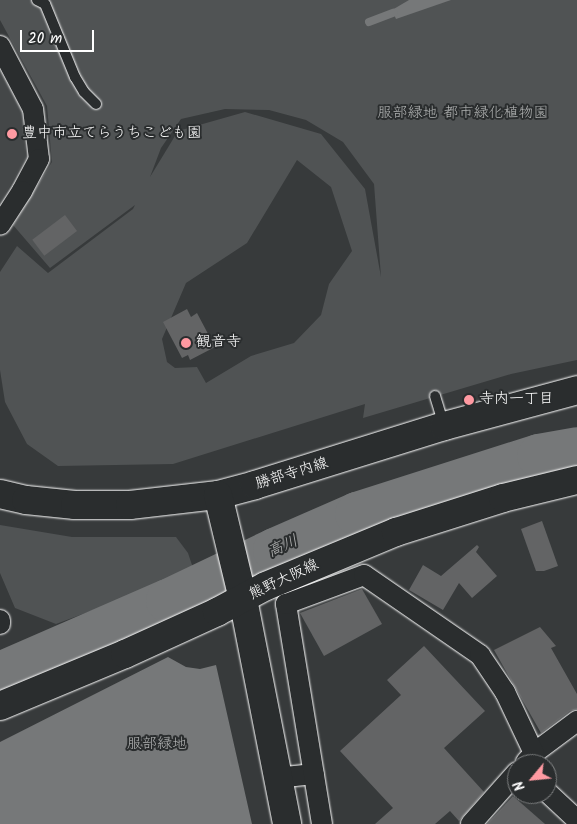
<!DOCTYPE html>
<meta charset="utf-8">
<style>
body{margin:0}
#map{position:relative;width:577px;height:824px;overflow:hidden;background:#373a3b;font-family:Kalam,"Klee One",sans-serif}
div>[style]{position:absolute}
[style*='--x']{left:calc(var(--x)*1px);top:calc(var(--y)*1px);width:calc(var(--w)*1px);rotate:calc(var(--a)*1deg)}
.built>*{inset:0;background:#444748}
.green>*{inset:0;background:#505354}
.water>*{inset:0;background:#767879}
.stream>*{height:8px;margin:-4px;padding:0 4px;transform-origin:4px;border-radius:4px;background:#767879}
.river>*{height:44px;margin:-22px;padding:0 22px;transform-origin:22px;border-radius:22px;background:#767879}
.building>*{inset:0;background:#636465;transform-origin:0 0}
.roads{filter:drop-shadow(0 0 1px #fff) drop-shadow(0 0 1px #fff)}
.lane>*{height:10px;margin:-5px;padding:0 5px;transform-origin:5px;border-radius:5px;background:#2a2d2e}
.street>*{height:20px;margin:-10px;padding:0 10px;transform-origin:10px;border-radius:10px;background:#2a2d2e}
.secondary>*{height:28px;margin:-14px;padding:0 14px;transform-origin:14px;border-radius:14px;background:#2a2d2e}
.dots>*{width:14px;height:14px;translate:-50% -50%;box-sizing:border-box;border:2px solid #2a2d2e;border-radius:50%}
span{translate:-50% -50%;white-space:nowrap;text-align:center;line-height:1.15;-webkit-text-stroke:4px #2a2d2e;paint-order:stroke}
.park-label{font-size:15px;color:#b0b2b2}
.poi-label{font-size:15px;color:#fff}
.left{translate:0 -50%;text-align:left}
.street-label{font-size:15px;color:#fff}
.water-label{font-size:16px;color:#b4b5b5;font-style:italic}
.north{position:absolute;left:507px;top:754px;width:50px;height:50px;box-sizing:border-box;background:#2a2d2e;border:1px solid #7f8182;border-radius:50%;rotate:242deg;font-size:14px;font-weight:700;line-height:20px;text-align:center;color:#fff}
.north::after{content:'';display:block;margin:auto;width:18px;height:22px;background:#ff9aa2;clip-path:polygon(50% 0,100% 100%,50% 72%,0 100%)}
.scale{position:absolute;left:20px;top:30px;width:74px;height:22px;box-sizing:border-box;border:2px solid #fff;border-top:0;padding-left:6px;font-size:15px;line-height:18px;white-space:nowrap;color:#fff;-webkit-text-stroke:4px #2a2d2e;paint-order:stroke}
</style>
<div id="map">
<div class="built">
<div style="clip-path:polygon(0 69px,22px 111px,26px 158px,0 203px)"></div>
</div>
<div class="green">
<div style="clip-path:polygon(evenodd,0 0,577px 0,577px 360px,511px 374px,363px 418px,365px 404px,173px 464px,58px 466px,27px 444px,5px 402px,0 370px,0 272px,17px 246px,48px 273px,133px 209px,135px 205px,50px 268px,13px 225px,52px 162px,47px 106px,0 20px,0 0,225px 109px,269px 110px,306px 120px,343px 142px,374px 184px,381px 277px,365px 189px,321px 134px,245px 112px,178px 131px,150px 177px,161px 148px,181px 119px,225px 109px,0 0,297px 160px,331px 187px,352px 251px,329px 284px,321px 315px,294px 343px,251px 356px,206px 383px,197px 367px,175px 368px,167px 362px,162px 339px,186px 283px,247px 243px,297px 160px)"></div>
<div style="clip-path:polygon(0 525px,72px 537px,176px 537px,188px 553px,193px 568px,168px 582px,56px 624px,15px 608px,0 573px)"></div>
</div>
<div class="water">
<div style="clip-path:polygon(409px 0,451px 0,396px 19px,392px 10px)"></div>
<div style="clip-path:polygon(168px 657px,186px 667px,200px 669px,216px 665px,252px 824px,0 824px,0 742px)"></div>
</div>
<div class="stream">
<div style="--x:369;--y:22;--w:26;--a:-21"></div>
</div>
<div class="river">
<div style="--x:0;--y:674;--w:183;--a:-23.5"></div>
<div style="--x:168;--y:601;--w:119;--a:-25.5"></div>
<div style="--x:275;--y:550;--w:90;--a:-23.7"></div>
<div style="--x:357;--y:514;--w:191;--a:-17.7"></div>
<div style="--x:539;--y:456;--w:39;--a:-10"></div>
</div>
<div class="building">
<div style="left:65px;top:215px;width:20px;height:41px;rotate:53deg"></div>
<div style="clip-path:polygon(187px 309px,191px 317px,197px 313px,215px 347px,190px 360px,188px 355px,182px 358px,163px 322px)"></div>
<div style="clip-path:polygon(542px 521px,558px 566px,544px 571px,536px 571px,521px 529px)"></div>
<div style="clip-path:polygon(477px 545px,479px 547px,476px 552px,497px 576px,472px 598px,459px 583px,443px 610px,409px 590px,423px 565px,441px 576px)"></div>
<div style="clip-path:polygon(362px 589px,382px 624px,324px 656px,300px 613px)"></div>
<div style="clip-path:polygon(540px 627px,556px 646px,551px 648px,577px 694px,577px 709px,570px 711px,541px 733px,494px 650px)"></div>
<div style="clip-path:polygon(424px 646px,485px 711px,444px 748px,484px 792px,459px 821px,450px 811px,435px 824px,375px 824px,393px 808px,340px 751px,401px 695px,387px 680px)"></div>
<div style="clip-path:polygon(513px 796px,545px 824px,487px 824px)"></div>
</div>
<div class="roads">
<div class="lane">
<div style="--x:37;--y:0;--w:9;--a:27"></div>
<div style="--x:45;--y:4;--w:79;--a:67.7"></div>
<div style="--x:75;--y:77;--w:17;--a:59"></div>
<div style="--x:84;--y:92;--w:17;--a:45"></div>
<div style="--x:435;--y:396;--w:30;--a:73"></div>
</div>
<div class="street">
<div style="--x:0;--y:46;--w:71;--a:62.4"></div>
<div style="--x:33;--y:109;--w:50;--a:83.2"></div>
<div style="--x:39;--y:159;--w:36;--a:118"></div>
<div style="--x:22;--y:191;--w:40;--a:122.9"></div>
<div style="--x:0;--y:620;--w:4;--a:90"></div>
<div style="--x:526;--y:762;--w:12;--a:-48"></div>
<div style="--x:534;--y:753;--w:54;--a:-36.7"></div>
<div style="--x:276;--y:778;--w:38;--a:-6"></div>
<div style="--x:547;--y:792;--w:41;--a:43"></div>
<div style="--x:322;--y:824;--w:223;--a:-99.3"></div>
<div style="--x:286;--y:604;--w:83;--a:-20.4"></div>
<div style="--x:364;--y:575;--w:141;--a:34.6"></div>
<div style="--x:480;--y:655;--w:45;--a:56"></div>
<div style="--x:505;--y:692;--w:68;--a:64.6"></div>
<div style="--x:471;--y:824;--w:69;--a:-48.5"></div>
</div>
<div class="secondary">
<div style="--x:0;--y:494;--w:27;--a:13"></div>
<div style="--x:26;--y:500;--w:49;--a:5.8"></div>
<div style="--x:75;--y:505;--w:55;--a:0"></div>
<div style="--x:130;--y:505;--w:89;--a:-6.5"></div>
<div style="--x:218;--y:495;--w:38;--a:-15"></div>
<div style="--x:255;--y:485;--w:198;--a:-17.3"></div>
<div style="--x:444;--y:426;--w:138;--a:-15.1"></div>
<div style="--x:218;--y:495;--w:107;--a:76.5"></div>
<div style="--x:243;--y:599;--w:229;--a:78.9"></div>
<div style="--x:0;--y:706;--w:135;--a:-22.6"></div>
<div style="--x:125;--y:654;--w:101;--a:-24.5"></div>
<div style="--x:217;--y:612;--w:55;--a:-28"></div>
<div style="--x:266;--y:586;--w:141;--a:-22.6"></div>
<div style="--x:396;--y:532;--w:112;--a:-17.6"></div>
<div style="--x:503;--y:498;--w:76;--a:-13.7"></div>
</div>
</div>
<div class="dots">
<div style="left:12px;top:134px;background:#ff9aa2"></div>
<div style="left:186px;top:343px;background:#ff9aa2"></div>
<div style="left:469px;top:400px;background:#ff9aa2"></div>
</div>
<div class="park-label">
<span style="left:463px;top:114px">服部緑地 都市緑化植物園</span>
<span style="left:157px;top:745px">服部緑地</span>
</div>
<div class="poi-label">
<span class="left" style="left:22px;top:134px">豊中市立てらうちこども園</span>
<span class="left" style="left:196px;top:343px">観音寺</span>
<span class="left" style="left:479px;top:400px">寺内一丁目</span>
</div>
<div class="street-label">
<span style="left:292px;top:474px;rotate:-17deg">勝部寺内線</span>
<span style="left:284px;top:580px;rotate:-25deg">熊野大阪線</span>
</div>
<div class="water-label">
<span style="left:283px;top:547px;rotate:-24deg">高川</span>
</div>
<div class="north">N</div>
<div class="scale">20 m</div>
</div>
